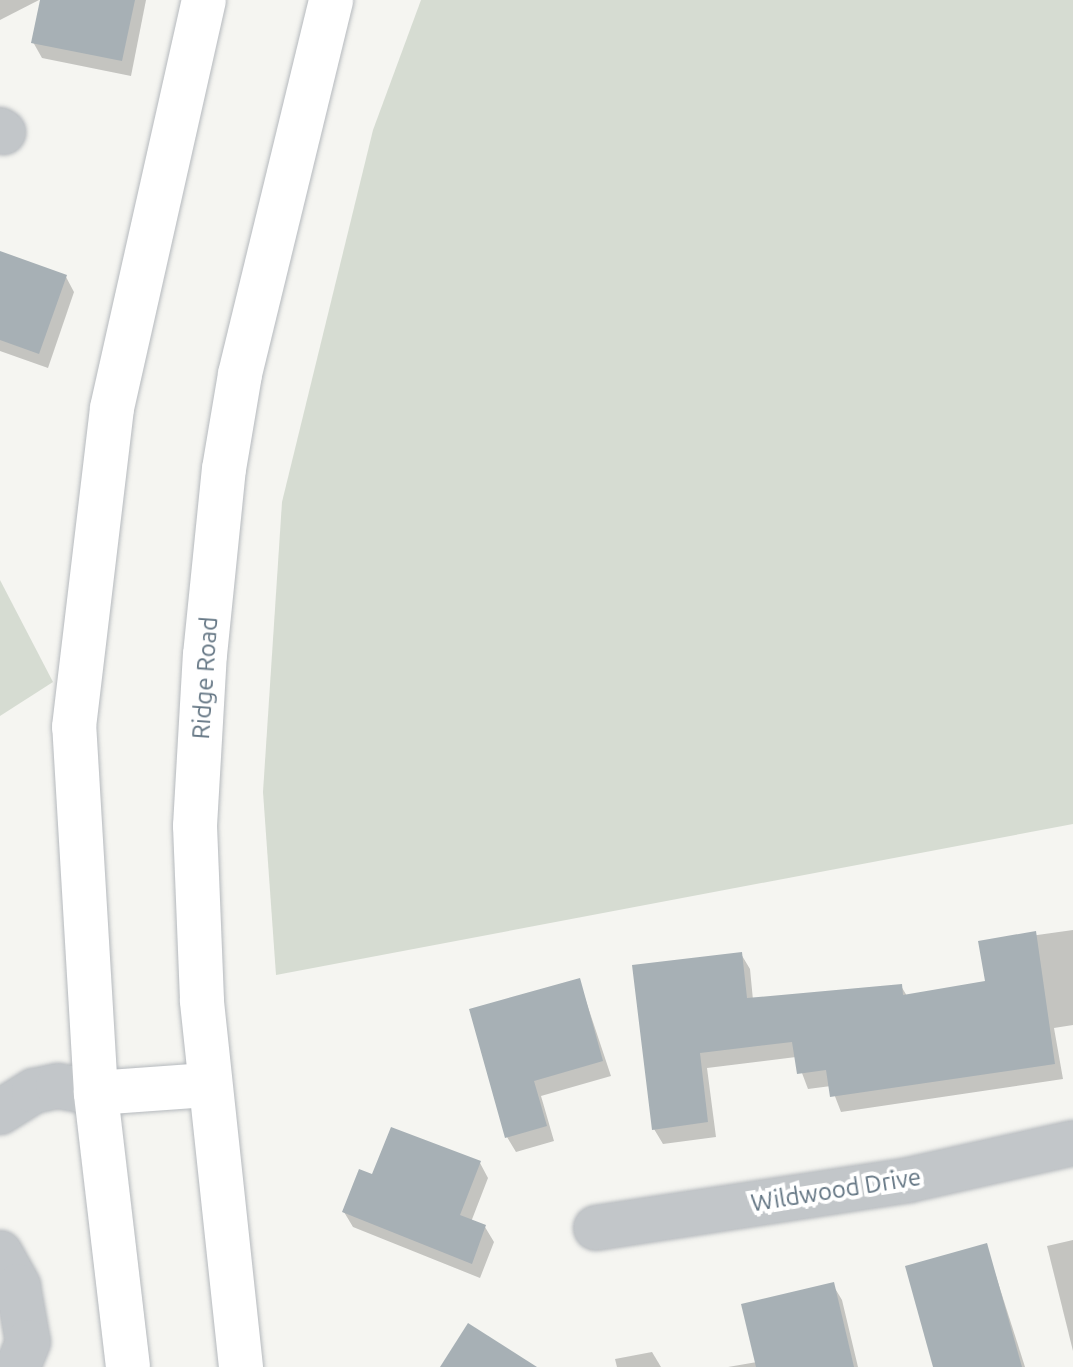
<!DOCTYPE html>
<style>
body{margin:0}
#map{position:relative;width:1073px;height:1367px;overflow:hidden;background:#f5f5f1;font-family:Ubuntu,sans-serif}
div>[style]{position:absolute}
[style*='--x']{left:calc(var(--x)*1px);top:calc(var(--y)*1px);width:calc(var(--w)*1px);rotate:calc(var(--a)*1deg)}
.green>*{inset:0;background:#d6dcd2}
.shadow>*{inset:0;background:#0003}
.building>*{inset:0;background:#a7b0b5}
.roads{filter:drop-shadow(0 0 2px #b5b9bd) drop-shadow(0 0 2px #b5b9bd)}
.minor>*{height:44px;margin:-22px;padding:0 22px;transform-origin:22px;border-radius:22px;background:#c2c6c9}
.major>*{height:44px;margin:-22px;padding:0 22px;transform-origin:22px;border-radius:22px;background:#fff}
span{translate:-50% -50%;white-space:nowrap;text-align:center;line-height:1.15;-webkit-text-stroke:8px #fff;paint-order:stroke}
.street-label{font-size:24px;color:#637583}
</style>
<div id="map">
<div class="green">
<div style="clip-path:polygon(421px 0,1073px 0,1073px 824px,276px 975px,263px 792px,282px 502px,373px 130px)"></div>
<div style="clip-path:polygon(0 580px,53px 682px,0 716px)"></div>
</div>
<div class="shadow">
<div style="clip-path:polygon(0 0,39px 0,0 20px)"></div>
<div style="clip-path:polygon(42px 0,146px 0,131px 76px,42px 58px,33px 42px)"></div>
<div style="clip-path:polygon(0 253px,66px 277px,74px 292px,48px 368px,0 351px)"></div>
<div style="clip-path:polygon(1073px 930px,1073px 1025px,1054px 1028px,1063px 1079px,841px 1112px,831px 1086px,808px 1089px,796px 1057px,707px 1068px,716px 1137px,663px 1144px,654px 1129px,741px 954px,750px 969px,753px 1000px,901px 986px,907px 996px,987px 982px,980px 943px)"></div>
<div style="clip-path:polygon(579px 980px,611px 1076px,541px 1096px,554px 1141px,516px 1152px,507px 1137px)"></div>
<div style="clip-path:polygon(480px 1163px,488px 1178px,471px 1222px,485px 1227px,494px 1242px,480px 1278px,353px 1227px,344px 1212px,373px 1177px)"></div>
<div style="clip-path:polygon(1073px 1240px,1073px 1351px,1047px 1246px)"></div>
<div style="clip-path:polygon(986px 1245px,1025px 1367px,935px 1367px)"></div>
<div style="clip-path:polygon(833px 1285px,842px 1300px,858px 1367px,728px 1367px,757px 1362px)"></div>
<div style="clip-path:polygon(652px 1352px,661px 1367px,617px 1367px,615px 1359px)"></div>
</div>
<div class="building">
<div style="clip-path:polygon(40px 0,135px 0,122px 61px,31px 43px)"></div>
<div style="clip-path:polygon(0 251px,67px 275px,39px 354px,0 340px)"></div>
<div style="clip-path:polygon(1036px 931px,1055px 1064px,830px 1097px,826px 1070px,797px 1074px,792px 1042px,700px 1053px,708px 1122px,652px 1130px,632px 965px,742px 952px,747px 998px,902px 984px,903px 995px,985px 981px,978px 941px)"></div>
<div style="clip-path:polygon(580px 978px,603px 1061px,534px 1081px,547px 1126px,505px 1138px,469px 1009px)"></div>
<div style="clip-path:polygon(391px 1127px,481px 1161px,460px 1215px,486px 1225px,472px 1264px,342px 1212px,359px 1169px,372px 1174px)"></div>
<div style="clip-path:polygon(987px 1243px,1022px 1367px,933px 1367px,905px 1266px)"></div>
<div style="clip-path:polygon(834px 1282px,854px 1367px,756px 1367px,741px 1304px)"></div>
<div style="clip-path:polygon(468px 1323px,537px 1367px,440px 1367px)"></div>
</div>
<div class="roads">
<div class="minor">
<div style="--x:0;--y:130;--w:4;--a:34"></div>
<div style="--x:0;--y:1112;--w:40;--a:-32"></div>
<div style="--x:34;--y:1091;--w:25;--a:-12"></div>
<div style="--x:58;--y:1086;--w:39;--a:10"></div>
<div style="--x:596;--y:1228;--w:317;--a:-8.7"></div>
<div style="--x:909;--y:1180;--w:168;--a:-12.7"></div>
<div style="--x:0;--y:1253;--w:38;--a:61"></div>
<div style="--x:18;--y:1286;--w:57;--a:79.9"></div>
<div style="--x:28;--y:1342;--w:27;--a:112"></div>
</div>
<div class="major">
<div style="--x:96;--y:1093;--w:111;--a:-4.1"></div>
<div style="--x:128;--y:1367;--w:276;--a:-96.7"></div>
<div style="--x:96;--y:1093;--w:367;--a:-93.4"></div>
<div style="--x:74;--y:727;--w:321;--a:-83.2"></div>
<div style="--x:112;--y:408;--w:418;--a:-77.3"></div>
<div style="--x:241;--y:1367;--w:369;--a:-96.1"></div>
<div style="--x:202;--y:1000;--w:174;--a:-92.3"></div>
<div style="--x:195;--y:826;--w:171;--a:-86.7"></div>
<div style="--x:205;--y:655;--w:187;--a:-84.2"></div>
<div style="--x:224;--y:469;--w:96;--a:-80.4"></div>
<div style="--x:240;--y:374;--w:385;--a:-76.3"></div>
</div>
</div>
<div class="street-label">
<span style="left:205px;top:678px;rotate:-86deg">Ridge Road</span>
<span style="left:836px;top:1190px;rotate:-9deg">Wildwood Drive</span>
</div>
</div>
